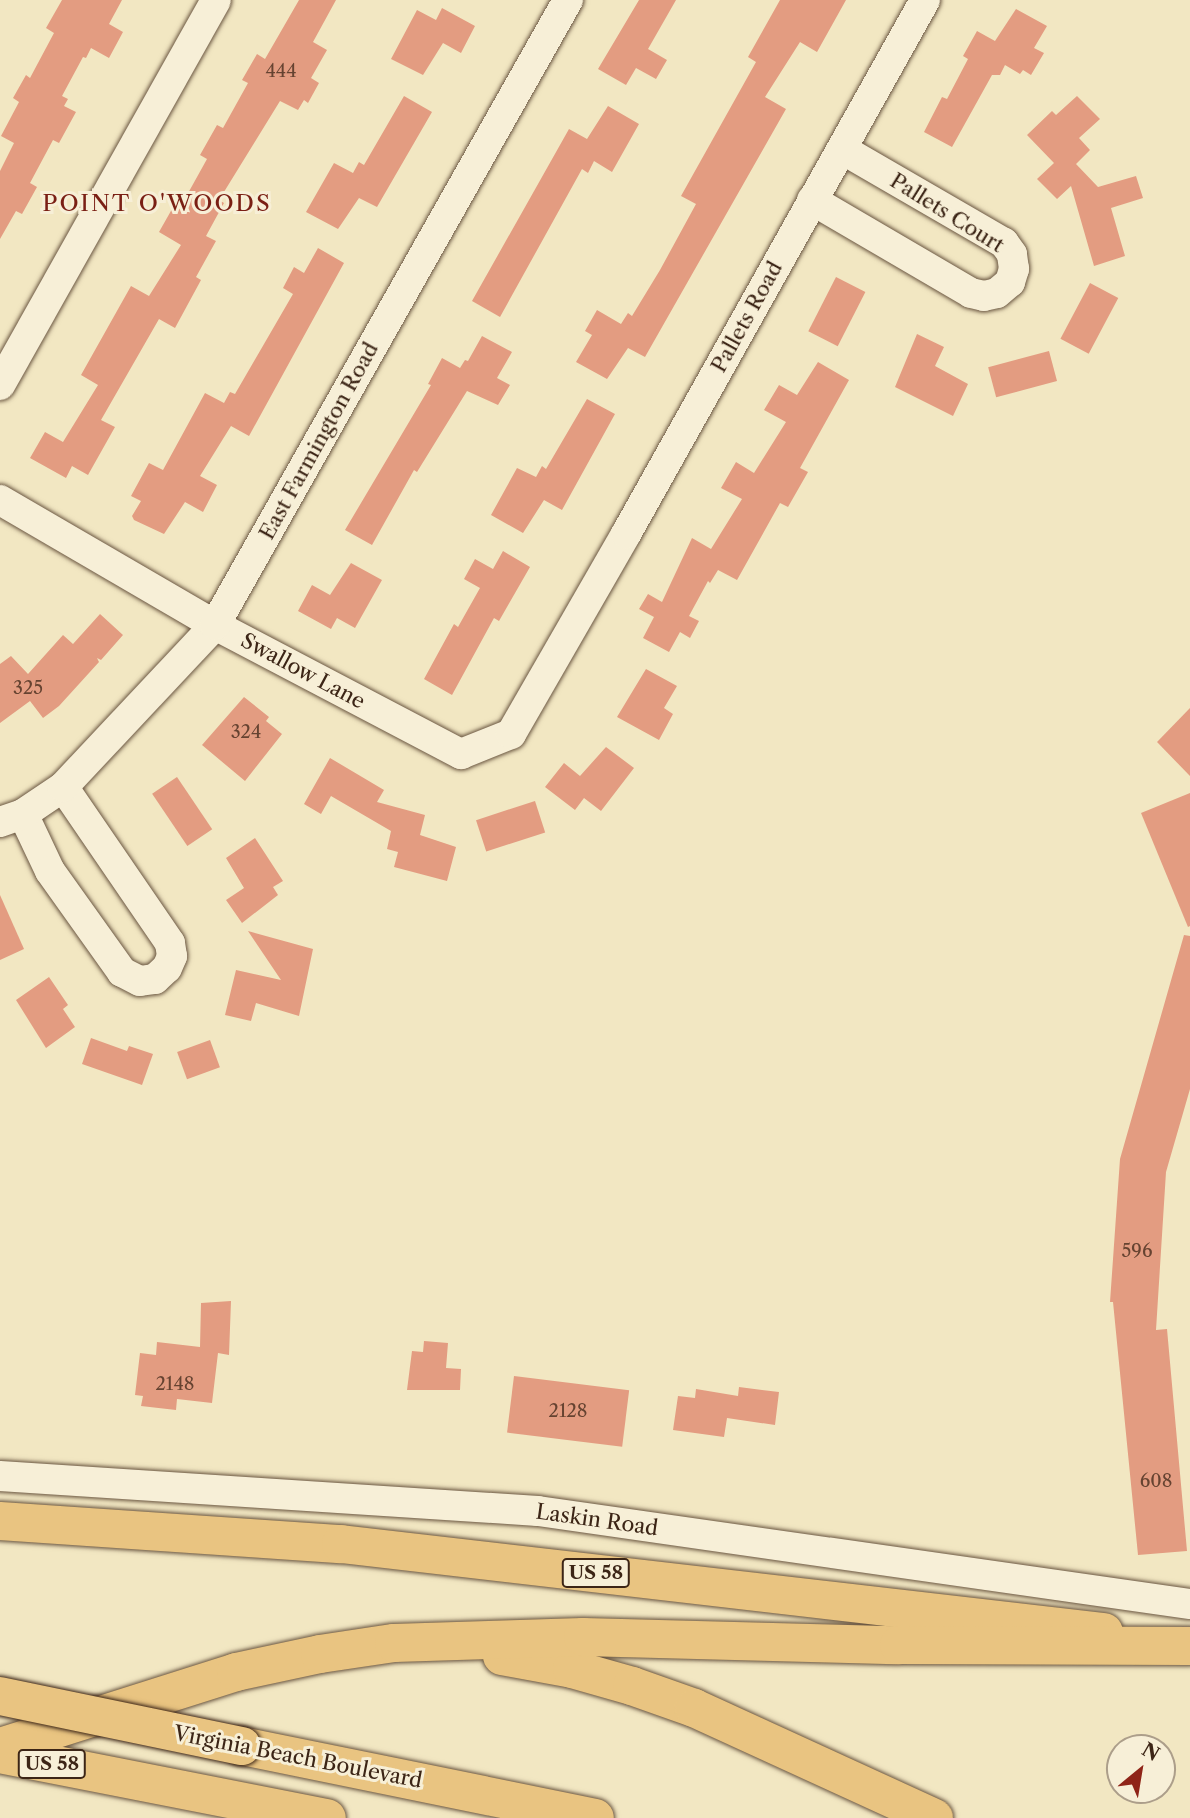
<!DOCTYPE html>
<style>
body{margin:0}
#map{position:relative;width:1190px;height:1818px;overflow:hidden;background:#f2e7c2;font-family:"Libre Caslon Text",serif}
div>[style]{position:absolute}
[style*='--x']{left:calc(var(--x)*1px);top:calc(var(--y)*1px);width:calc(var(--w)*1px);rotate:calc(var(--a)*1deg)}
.building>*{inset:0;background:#e39c81;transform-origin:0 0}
.roads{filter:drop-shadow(0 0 2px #6a5641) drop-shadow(0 0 2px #6a5641)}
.street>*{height:30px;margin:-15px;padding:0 15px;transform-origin:15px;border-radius:15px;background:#f7efd7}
.primary>*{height:38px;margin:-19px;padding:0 19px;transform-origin:19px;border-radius:19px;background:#e9c481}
.highway>*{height:38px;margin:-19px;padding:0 19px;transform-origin:19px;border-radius:19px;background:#e9c481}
.bridges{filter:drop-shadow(0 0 2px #3c2516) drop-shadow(0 0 2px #3c2516)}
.primary-bridge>*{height:38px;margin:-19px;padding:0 19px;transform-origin:19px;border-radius:19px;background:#e9c481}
span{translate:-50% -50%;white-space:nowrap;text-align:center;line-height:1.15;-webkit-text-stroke:6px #f7efd7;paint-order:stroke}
.number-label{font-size:18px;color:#664331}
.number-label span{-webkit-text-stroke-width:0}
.shield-label span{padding:2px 5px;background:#f7efd7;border:2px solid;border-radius:5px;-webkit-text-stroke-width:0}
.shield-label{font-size:19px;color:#3c2516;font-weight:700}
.street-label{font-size:21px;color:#3c2516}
.neighbourhood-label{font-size:23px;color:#7a1f14;letter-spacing:2px}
.north{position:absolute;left:1106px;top:1734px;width:70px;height:70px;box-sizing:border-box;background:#f7efd7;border:2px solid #ac9e8a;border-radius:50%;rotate:30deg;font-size:19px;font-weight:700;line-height:28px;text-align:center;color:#3c2516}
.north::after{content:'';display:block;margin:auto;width:24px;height:32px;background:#8f2418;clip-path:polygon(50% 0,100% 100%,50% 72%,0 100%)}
</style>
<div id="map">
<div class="building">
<div style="clip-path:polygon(62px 0,122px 0,109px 24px,123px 32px,109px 58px,91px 48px,86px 58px,83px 57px,62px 96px,68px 99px,64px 106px,76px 112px,59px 143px,53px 140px,30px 183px,37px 187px,22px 214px,16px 211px,0 239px,0 171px,14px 143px,1px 136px,19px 102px,13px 98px,26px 75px,30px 78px,54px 33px,46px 28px)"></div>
<div style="clip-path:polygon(299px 0,336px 0,313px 42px,327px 50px,311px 78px,319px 83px,308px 103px,304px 100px,298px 110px,280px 101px,219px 200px,224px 203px,206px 236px,216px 241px,196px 277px,201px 280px,175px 328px,159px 319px,101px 420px,115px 427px,88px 475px,72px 466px,66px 478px,30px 458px,45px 432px,63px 442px,98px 385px,81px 375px,131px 286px,149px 296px,181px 245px,159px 232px,176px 202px,182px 204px,207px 159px,200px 155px,217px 125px,223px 128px,248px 83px,242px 80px,257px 54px,265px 59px)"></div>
<div style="clip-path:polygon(639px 0,676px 0,648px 49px,667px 60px,656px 79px,636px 68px,626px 85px,598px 69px)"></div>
<div style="clip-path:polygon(780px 0,846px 0,817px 52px,800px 42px,765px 97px,786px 109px,645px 357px,628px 348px,607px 379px,576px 362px,592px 335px,585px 331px,597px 310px,621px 324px,628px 313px,632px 316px,660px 270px,696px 204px,681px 196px,756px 62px,748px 57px)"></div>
<div style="clip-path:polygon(442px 8px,475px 26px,461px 53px,443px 43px,423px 75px,391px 59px,417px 10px,436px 20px)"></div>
<div style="clip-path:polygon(1016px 9px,1047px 26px,1034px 48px,1044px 53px,1031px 75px,1023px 70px,1020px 74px,1005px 65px,1000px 75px,992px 75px,952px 147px,924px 132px,942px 97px,947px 99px,968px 59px,963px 56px,977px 31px,995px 41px)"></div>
<div style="clip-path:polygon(404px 96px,432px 112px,377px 207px,359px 198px,338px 229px,306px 212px,334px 163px,353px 173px,359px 162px,364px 165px)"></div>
<div style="clip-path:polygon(1077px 96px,1100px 119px,1079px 138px,1090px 150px,1076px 164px,1098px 187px,1136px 176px,1143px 198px,1111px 208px,1125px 256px,1094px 266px,1071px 186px,1057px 199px,1037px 179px,1054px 163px,1027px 135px,1052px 111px,1056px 115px)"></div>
<div style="clip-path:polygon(608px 106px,639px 124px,612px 172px,594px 161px,588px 173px,582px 169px,500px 317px,472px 301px,569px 129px,587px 139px)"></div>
<div style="clip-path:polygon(318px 248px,344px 263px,249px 436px,231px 426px,200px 476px,217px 485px,203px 512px,185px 502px,164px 534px,134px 520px,132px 516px,141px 501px,131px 496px,149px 463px,163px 470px,205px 393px,224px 403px,230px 392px,235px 394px,293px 294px,283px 288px,294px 267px,304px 273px)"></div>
<div style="left:836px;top:277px;width:33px;height:61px;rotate:27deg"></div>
<div style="left:1090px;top:283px;width:32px;height:63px;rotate:28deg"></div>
<div style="clip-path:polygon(917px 334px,944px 347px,935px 366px,968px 384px,953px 416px,895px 387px)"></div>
<div style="clip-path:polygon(482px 336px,512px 352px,497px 378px,510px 385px,498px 405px,467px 391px,417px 472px,414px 470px,372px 545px,345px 530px,431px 385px,428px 384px,442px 358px,460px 368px,465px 360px,468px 361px)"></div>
<div style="left:1049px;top:351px;width:31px;height:63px;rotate:75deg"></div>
<div style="clip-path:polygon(818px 362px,849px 380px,800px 468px,808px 472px,788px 507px,780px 503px,737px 580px,718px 570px,710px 583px,708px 581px,689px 616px,699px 621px,690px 638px,680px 632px,669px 652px,643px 638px,654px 617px,639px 609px,648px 594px,662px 602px,692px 538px,711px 549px,742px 499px,721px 488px,736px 462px,754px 473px,786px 422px,764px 410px,779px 385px,797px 395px)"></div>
<div style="clip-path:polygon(587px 399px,615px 414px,562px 510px,544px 500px,523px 533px,491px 515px,517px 468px,536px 477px,542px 466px,546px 469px)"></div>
<div style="clip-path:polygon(503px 551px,530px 567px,499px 621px,494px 618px,452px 695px,424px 679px,454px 624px,458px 627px,480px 588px,464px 579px,475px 559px,493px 569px)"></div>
<div style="clip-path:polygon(351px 563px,382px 580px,355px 628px,337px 618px,331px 629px,298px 611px,312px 585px,330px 595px)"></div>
<div style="clip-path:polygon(100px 614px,123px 635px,101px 660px,97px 658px,99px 662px,59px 706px,43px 718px,30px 701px,0 723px,0 664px,11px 656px,28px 674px,63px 635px,73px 644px)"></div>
<div style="clip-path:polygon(646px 669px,677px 686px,664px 708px,673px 714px,659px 740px,617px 717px)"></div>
<div style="clip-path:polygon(244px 697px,269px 717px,266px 721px,282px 734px,245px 781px,202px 745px)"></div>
<div style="clip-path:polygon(1190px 708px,1190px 776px,1157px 742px)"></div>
<div style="clip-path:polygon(606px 747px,634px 768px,601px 811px,584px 798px,575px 810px,545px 787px,564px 763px,580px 776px)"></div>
<div style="clip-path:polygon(330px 758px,384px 790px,377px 802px,425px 815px,420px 835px,456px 847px,447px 881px,394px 867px,398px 852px,387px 849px,391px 831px,331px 796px,321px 814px,304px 804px)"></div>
<div style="left:177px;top:777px;width:63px;height:30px;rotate:56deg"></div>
<div style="clip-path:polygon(1190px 793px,1190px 926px,1188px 927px,1141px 813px)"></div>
<div style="left:535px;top:801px;width:33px;height:62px;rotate:72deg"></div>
<div style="clip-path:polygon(255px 838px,283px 881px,273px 887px,278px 895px,242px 923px,226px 900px,244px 888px,226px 858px)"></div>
<div style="clip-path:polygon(0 895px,24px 949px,0 960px)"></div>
<div style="clip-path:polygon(248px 931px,313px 949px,299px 1016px,256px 1003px,251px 1021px,225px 1015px,236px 970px,281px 980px)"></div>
<div style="clip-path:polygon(1184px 935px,1190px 936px,1190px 1089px,1166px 1172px,1156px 1330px,1167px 1329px,1187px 1551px,1138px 1555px,1113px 1302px,1110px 1302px,1120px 1159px)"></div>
<div style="clip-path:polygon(49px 977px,68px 1005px,63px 1009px,75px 1027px,46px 1048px,16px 1000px)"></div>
<div style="clip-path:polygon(91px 1038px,127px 1051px,129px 1046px,153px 1054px,142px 1085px,82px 1064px)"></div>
<div style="left:210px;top:1040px;width:29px;height:35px;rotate:70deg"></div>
<div style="clip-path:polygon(231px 1301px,229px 1355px,218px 1353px,212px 1403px,177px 1399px,176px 1410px,141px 1406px,143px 1396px,135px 1395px,140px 1353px,156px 1355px,157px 1342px,200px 1347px,201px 1303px)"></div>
<div style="clip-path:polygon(424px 1341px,448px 1343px,446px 1368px,461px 1369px,460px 1390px,407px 1390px,412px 1351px,423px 1352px)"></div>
<div style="left:514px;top:1376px;width:116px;height:57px;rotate:7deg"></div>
<div style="clip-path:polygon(739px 1387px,779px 1392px,775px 1425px,727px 1418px,724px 1437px,673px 1430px,678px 1396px,695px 1398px,696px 1389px,738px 1396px)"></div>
</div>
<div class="roads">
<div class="street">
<div style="--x:812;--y:200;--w:184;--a:30.3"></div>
<div style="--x:971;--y:293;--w:13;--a:13"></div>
<div style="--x:984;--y:296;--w:13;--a:-13"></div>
<div style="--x:997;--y:293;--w:17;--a:-40"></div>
<div style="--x:1010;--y:282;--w:14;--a:-73"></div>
<div style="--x:1014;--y:269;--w:15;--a:-98"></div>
<div style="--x:1012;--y:254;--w:14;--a:-126"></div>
<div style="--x:1004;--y:243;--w:187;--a:-149.9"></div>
<div style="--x:0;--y:385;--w:441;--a:-60.7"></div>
<div style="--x:0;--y:500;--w:249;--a:30.2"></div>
<div style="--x:215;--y:625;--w:278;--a:27.7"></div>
<div style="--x:461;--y:754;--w:54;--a:-21.8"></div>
<div style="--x:511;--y:734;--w:231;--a:-60.1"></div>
<div style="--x:626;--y:534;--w:612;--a:-60.75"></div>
<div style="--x:23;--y:814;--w:63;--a:64.7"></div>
<div style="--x:50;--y:871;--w:124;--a:54.5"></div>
<div style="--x:122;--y:972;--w:20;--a:27"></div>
<div style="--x:140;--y:981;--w:15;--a:-8"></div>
<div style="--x:155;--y:979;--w:16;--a:-43"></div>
<div style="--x:167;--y:968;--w:13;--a:-67"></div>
<div style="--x:172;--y:956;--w:13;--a:-99"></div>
<div style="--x:170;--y:943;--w:189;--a:-124.4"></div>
<div style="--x:0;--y:822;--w:24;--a:-19"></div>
<div style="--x:23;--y:814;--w:48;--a:-34"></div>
<div style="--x:63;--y:787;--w:222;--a:-46.8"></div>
<div style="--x:215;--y:625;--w:718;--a:-60.54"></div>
<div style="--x:0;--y:1476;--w:539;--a:3.72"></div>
<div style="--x:538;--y:1511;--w:659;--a:8.12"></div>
</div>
<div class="primary">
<div style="--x:0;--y:1521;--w:342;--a:3.9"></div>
<div style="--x:341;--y:1544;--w:768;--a:6.58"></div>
<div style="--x:242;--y:1746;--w:360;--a:11.5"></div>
<div style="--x:0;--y:1754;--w:333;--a:11.1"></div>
</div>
<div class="highway">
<div style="--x:502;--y:1656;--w:71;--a:10.5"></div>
<div style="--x:572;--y:1669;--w:62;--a:15.8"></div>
<div style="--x:632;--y:1686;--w:66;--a:19.5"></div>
<div style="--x:694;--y:1708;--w:264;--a:24.6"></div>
<div style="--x:0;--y:1747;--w:248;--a:-17.6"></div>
<div style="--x:236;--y:1672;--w:86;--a:-12.1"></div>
<div style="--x:320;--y:1654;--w:75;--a:-8.5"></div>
<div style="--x:394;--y:1643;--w:189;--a:-1.8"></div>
<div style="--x:583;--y:1637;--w:316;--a:1.5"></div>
<div style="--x:899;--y:1645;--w:291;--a:0.2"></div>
</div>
</div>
<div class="bridges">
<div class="primary-bridge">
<div style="--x:0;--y:1696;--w:247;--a:11.7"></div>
</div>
</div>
<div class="number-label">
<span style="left:281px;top:71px">444</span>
<span style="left:28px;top:688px">325</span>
<span style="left:246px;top:732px">324</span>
<span style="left:1137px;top:1251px">596</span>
<span style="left:175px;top:1384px">2148</span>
<span style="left:568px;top:1411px">2128</span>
<span style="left:1156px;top:1481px">608</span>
</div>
<div class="shield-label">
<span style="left:596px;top:1573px">US 58</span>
<span style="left:52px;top:1764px">US 58</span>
</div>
<div class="street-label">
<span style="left:947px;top:213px;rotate:32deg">Pallets Court</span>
<span style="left:747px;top:317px;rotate:-61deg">Pallets Road</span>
<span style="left:319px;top:441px;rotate:-61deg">East Farmington Road</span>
<span style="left:303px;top:671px;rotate:28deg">Swallow Lane</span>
<span style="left:597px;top:1520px;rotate:8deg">Laskin Road</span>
<span style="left:298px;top:1757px;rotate:11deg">Virginia Beach Boulevard</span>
</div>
<div class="neighbourhood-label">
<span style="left:157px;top:203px">POINT O'WOODS</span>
</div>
<div class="north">N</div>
</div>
